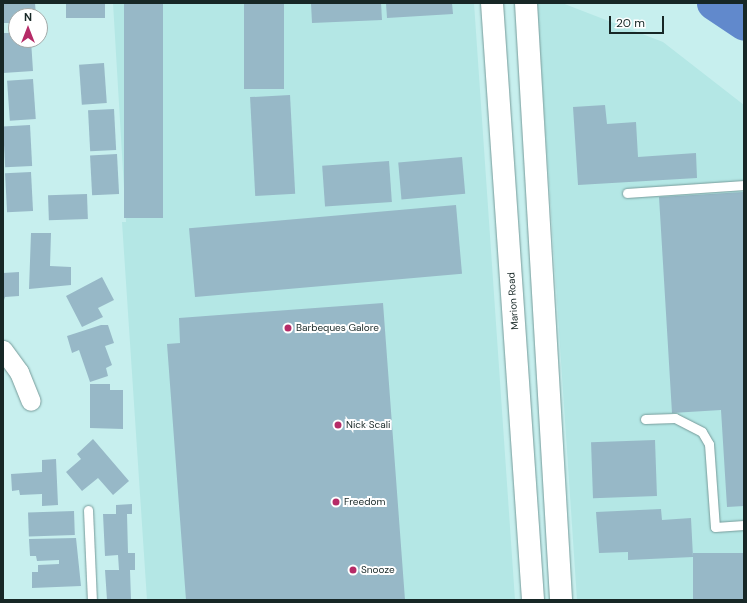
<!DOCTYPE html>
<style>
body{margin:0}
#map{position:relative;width:747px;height:603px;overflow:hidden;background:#c7efee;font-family:"DM Sans",sans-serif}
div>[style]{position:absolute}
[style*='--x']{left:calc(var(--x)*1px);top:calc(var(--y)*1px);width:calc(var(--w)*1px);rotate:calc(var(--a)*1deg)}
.built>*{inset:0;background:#b4e7e5}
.river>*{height:33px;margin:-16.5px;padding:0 16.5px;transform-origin:16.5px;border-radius:16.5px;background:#6189cc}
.building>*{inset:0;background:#97b8c7;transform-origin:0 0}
.roads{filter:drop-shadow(0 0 1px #769b9a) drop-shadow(0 0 1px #769b9a)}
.lane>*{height:9px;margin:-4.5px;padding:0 4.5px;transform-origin:4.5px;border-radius:4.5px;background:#fff}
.street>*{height:19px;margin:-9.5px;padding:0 9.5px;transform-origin:9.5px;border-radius:9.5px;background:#fff}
.primary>*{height:22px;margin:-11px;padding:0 11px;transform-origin:11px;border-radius:11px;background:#fff}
.dots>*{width:11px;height:11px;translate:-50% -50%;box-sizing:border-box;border:2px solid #fff;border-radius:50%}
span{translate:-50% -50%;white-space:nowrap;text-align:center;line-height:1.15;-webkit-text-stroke:4px #fff;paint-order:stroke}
.street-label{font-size:10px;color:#172726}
.poi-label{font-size:10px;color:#172726}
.left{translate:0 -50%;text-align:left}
.frame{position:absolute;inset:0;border:4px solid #172726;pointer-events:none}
.north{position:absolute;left:8px;top:8px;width:40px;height:40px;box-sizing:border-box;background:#fff;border:1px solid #a2a9a8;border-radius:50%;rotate:0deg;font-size:11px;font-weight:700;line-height:16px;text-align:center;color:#172726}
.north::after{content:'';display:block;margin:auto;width:14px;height:18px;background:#b62b67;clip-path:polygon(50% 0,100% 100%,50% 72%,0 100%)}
.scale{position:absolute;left:609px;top:16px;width:55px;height:18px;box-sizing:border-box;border:2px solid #172726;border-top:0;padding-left:5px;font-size:12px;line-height:14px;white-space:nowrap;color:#172726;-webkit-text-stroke:3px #fff;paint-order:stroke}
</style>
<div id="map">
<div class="built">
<div style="clip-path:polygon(113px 3px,474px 3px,515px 600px,147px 600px,122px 222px,126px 222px)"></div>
<div style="clip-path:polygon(537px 3px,562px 3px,663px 42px,744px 105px,744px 600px,577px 600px)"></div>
</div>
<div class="river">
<div style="--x:713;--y:3;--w:37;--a:34"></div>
</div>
<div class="building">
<div style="clip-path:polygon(3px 3px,35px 3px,36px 16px,16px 16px,16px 23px,3px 23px)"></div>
<div style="left:66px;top:3px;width:39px;height:15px"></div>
<div style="left:124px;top:3px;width:39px;height:215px"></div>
<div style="left:244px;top:3px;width:40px;height:86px"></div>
<div style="clip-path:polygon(311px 3px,381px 3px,382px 20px,312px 23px)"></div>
<div style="clip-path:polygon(386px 3px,452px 3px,453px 14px,387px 18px)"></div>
<div style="clip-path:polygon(3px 33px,16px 33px,16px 40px,31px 40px,33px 71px,3px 73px)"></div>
<div style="left:104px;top:63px;width:40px;height:25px;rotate:86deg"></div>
<div style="left:33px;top:79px;width:40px;height:26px;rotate:86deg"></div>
<div style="left:290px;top:95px;width:99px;height:40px;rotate:87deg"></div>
<div style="clip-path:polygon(605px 105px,607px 124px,636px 122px,638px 157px,696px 153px,697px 178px,578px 185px,573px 107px)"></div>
<div style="left:114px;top:109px;width:41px;height:26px;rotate:87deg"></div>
<div style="left:30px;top:125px;width:41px;height:27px;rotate:87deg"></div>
<div style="left:117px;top:154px;width:40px;height:27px;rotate:87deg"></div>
<div style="left:462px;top:157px;width:37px;height:64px;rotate:85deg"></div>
<div style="left:389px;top:161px;width:41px;height:67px;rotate:86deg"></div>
<div style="left:31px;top:172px;width:39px;height:26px;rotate:87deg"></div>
<div style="clip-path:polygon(744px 192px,744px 506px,727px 507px,721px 410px,672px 413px,659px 197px)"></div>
<div style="left:87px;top:194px;width:25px;height:39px;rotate:88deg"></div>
<div style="left:456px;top:205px;width:69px;height:268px;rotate:85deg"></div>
<div style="clip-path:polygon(31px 233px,51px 233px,50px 266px,71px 267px,71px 285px,29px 289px)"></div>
<div style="clip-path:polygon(19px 272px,19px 296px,5px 297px,3px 303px,3px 273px)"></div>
<div style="clip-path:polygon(102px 277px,114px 300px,98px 308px,103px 317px,82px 327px,66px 296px)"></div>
<div style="clip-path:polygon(383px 303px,405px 600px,186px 600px,167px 344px,180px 343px,179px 318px)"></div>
<div style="clip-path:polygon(101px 325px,108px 325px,114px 343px,105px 346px,112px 365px,106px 368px,108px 376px,90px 382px,79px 350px,72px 353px,67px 336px)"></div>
<div style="clip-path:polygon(90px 384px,110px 384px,110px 390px,123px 390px,123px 429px,90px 428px)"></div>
<div style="clip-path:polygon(93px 439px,129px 481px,113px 495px,98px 478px,82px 491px,66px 472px,81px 459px,77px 454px)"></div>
<div style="left:655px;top:440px;width:56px;height:64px;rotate:88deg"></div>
<div style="clip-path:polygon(56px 459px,58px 505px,42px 506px,42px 494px,20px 495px,19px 490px,12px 491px,11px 474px,42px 472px,42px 460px)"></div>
<div style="clip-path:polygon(132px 504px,132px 514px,127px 514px,128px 553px,135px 553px,135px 570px,130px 570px,131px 600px,107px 600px,105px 570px,119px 570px,118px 555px,105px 556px,103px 514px,116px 514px,116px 505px)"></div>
<div style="clip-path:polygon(661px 509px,662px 520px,691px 518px,693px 557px,628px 560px,628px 552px,599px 553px,596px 512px)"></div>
<div style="left:74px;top:511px;width:24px;height:46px;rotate:88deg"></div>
<div style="clip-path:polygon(76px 538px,81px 586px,32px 588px,32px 572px,38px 572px,38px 565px,59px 564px,59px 560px,37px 561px,36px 556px,30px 556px,29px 539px)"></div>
<div style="left:744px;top:553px;width:47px;height:51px;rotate:90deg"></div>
</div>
<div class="roads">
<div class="lane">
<div style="--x:627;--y:193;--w:117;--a:-3.9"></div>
<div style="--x:645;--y:419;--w:30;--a:-2"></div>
<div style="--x:675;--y:418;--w:30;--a:27"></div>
<div style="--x:702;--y:432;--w:14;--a:60"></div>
<div style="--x:709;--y:444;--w:83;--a:85.9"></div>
<div style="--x:715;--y:527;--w:29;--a:-4"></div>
<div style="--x:88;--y:510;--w:90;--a:87.5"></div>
</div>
<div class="street">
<div style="--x:3;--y:350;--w:27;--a:54"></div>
<div style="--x:19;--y:372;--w:31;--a:68"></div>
</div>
<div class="primary">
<div style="--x:492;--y:3;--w:598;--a:86.07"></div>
<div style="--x:526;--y:3;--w:598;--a:86.64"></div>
</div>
</div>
<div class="dots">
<div style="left:288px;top:328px;background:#b62b67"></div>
<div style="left:338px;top:425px;background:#b62b67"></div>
<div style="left:336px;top:502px;background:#b62b67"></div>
<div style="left:353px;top:570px;background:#b62b67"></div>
</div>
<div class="street-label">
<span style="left:513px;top:301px;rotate:-94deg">Marion Road</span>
</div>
<div class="poi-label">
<span class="left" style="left:296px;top:328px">Barbeques Galore</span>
<span class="left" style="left:346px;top:425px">Nick Scali</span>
<span class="left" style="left:344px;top:502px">Freedom</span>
<span class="left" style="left:361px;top:570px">Snooze</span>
</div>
<div class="frame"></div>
<div class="north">N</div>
<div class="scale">20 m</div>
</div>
